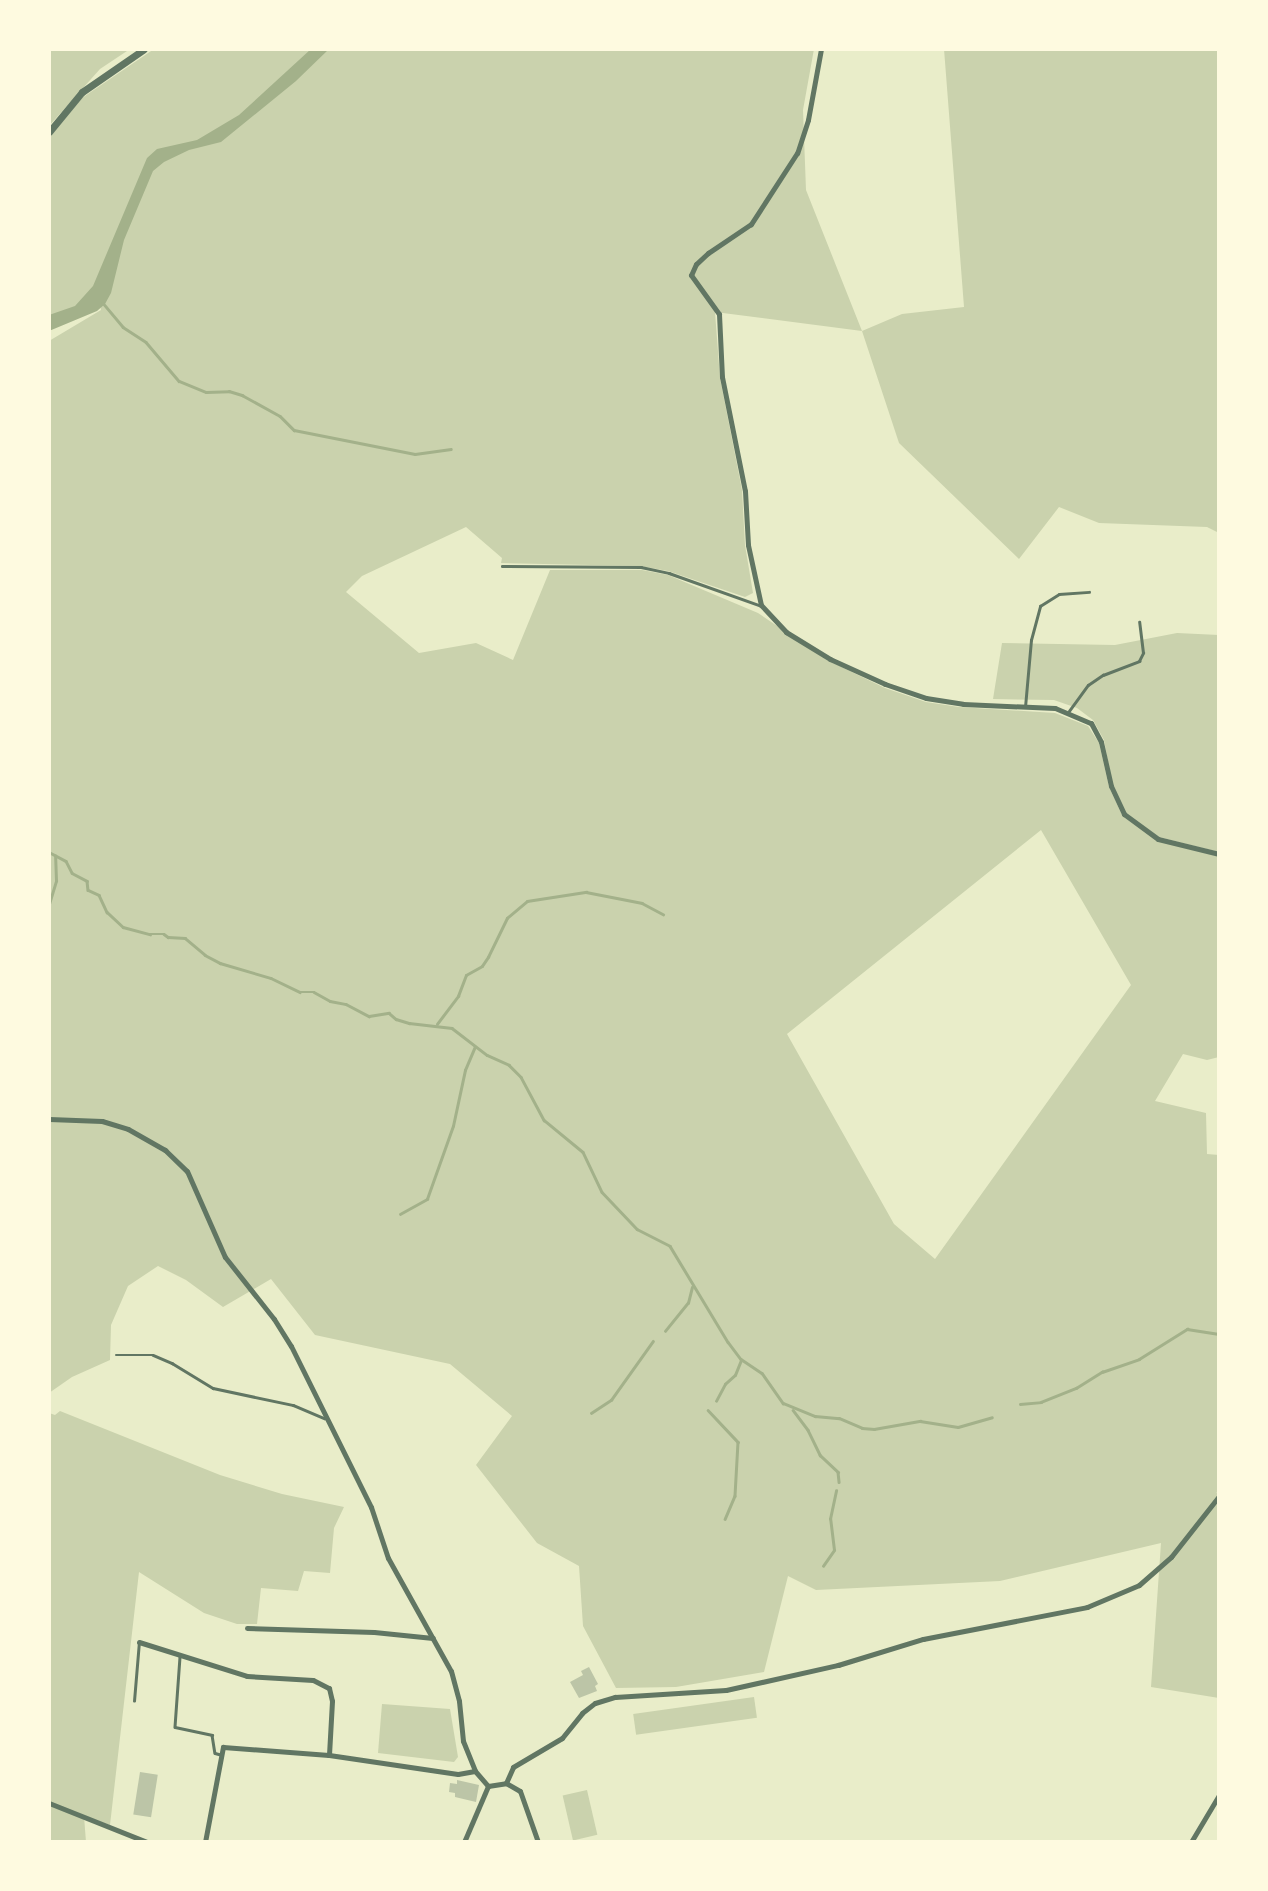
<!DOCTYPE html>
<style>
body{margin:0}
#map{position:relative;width:1268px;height:1891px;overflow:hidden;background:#e9edc9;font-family:Mulish,sans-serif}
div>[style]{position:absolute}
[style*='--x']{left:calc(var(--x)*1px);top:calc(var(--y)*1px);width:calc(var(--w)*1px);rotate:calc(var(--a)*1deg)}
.green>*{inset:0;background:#cad2ad;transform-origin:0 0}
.water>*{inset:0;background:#a3b18a}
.stream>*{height:2.5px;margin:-1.25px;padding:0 1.25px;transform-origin:1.25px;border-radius:1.25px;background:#a3b18a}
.building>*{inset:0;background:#bcc5a7;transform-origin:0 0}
.service>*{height:2.5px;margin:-1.25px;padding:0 1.25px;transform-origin:1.25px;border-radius:1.25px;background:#617663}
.minor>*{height:5px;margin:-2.5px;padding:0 2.5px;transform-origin:2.5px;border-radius:2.5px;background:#617663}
.tertiary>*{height:7px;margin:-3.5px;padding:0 3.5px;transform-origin:3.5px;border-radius:3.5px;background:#617663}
span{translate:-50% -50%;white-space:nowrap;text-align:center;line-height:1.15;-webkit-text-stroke:5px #fefae0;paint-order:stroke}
.frame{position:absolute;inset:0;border:51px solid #fefae0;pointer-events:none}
</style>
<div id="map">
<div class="green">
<div style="clip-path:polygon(49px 49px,130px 49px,100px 69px,49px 126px)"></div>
<div style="clip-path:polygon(evenodd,154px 49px,814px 49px,803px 110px,806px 190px,862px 331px,902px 314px,964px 307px,944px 49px,1219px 49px,1219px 533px,1207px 527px,1099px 523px,1059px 507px,1019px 559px,899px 443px,862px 331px,715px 312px,720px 378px,742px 490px,745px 545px,753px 593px,745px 597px,668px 571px,640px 566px,501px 563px,502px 558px,466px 527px,362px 576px,346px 592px,419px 653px,476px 643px,513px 660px,550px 570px,642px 570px,668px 575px,758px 613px,829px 661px,885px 688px,926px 702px,959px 707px,1055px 713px,1088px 726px,1099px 743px,1109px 787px,1122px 815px,1157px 840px,1219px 856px,1219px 1057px,1207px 1060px,1183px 1054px,1155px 1101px,1206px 1113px,1207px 1154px,1219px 1155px,1219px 1490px,1216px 1493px,1219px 1492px,1219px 1698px,1151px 1687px,1161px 1543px,1000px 1581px,816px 1590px,788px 1576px,764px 1672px,676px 1687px,616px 1688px,583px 1626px,579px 1566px,537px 1543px,476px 1465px,512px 1416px,450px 1364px,315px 1335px,271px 1279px,223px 1307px,186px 1280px,158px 1266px,128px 1286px,111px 1325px,110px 1360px,72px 1377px,49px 1393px,49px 341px,101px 310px,99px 301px,49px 328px,49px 138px,82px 98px,154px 49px,1041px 830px,1131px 985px,935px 1259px,894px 1224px,787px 1034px,1041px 830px)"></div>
<div style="clip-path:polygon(1177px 633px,1219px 635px,1219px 852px,1159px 837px,1126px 814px,1112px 783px,1104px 740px,1093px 720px,1077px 708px,1054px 700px,993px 699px,1002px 643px,1115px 645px)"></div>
<div style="clip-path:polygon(60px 1411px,220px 1475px,282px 1494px,344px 1507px,334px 1528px,330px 1573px,304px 1571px,298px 1591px,261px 1588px,257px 1624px,237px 1624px,204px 1613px,139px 1572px,110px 1825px,84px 1816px,86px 1842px,49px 1842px,49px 1413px,55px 1415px)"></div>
<div style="left:754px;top:1697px;width:21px;height:122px;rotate:82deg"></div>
<div style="clip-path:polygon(382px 1704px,450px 1709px,458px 1757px,454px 1762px,378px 1753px)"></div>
<div style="left:587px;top:1790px;width:46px;height:25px;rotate:77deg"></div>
</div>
<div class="water">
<div style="clip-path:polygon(311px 49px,329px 49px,296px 81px,221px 142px,189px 150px,164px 162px,153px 171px,124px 240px,111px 293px,105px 304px,97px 311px,49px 331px,49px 315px,75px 306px,93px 286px,147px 158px,157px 149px,197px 140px,239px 115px)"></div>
</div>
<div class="stream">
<div style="--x:103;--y:303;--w:31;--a:50"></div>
<div style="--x:123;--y:327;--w:27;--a:33"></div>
<div style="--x:146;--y:342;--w:51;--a:49.8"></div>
<div style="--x:179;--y:381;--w:29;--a:22"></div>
<div style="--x:206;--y:392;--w:23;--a:-2"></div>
<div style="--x:229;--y:391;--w:14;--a:17"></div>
<div style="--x:242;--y:395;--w:43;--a:28.9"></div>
<div style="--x:280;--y:416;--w:20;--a:45"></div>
<div style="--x:294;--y:430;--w:123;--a:11.2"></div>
<div style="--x:415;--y:454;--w:36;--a:-8"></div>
<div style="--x:49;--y:852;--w:19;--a:28"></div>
<div style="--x:66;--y:861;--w:13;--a:63"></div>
<div style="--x:72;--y:873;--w:17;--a:28"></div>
<div style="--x:87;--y:881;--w:9;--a:84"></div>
<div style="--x:88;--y:890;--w:12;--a:24"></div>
<div style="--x:99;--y:895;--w:19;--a:65"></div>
<div style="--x:107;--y:912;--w:22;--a:43"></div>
<div style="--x:123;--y:927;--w:28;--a:15"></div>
<div style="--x:150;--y:934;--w:14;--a:0"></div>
<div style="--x:164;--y:934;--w:5;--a:37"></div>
<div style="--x:168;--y:937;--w:17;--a:3"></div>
<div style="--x:185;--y:938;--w:26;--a:40"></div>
<div style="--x:205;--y:955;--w:17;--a:28"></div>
<div style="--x:220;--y:963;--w:53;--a:16.4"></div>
<div style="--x:271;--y:978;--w:32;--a:26"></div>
<div style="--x:300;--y:992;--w:14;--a:0"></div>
<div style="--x:314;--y:992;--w:18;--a:29"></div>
<div style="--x:330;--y:1001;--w:16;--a:11"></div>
<div style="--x:346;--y:1004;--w:26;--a:28"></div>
<div style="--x:369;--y:1016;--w:20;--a:-9"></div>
<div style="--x:389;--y:1013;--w:9;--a:41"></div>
<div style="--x:396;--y:1019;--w:14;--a:17"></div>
<div style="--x:409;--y:1023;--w:43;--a:6.6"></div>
<div style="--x:452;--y:1028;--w:44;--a:37.6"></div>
<div style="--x:487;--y:1055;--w:24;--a:24"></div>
<div style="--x:509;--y:1065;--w:17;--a:45"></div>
<div style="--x:521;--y:1077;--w:49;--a:61.9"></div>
<div style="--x:544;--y:1120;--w:50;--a:39.4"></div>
<div style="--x:583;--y:1152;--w:44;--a:64.6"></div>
<div style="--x:602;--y:1192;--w:51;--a:46.6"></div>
<div style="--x:637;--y:1229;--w:37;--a:27"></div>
<div style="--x:670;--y:1246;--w:112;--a:58.9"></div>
<div style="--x:728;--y:1342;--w:21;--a:53"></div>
<div style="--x:741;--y:1359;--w:25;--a:34"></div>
<div style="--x:762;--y:1373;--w:37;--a:55"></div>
<div style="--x:783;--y:1403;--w:35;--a:22"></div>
<div style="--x:815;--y:1416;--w:24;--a:5"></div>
<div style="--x:839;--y:1418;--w:25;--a:23"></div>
<div style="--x:862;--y:1428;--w:12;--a:5"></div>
<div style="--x:874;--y:1429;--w:47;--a:-9.9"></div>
<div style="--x:920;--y:1421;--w:38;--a:9"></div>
<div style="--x:958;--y:1427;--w:35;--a:-16"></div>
<div style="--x:49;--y:904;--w:24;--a:-73"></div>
<div style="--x:56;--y:881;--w:25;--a:-92"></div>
<div style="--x:437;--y:1024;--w:35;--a:-53"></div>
<div style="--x:458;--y:996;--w:22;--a:-69"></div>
<div style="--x:466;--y:975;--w:18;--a:-29"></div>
<div style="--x:482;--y:966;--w:11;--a:-56"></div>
<div style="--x:488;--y:957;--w:43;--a:-64"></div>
<div style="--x:507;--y:918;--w:26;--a:-40"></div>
<div style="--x:527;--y:901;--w:60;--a:-8.7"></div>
<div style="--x:586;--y:892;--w:57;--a:11.1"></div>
<div style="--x:642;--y:903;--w:24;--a:28"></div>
<div style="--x:400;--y:1214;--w:31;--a:-29"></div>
<div style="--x:427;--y:1199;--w:77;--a:-70.4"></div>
<div style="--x:453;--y:1126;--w:57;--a:-77.9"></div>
<div style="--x:465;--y:1070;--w:25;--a:-67"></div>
<div style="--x:665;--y:1331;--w:36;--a:-51"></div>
<div style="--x:688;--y:1303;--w:16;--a:-76"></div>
<div style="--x:716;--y:1401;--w:19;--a:-62"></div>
<div style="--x:725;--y:1384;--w:13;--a:-42"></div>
<div style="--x:735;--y:1375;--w:16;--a:-68"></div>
<div style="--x:1020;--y:1404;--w:21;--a:-5"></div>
<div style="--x:1041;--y:1402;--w:38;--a:-22"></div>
<div style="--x:1076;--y:1388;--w:31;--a:-32"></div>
<div style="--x:1102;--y:1372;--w:39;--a:-19"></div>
<div style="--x:1139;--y:1359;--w:57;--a:-32"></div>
<div style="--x:1187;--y:1329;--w:32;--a:9"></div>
<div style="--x:708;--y:1410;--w:44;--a:46.8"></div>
<div style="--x:738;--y:1442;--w:54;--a:93.2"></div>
<div style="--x:735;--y:1496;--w:25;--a:113"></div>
<div style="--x:793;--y:1410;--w:25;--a:53"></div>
<div style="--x:808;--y:1430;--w:28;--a:64"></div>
<div style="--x:820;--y:1455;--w:25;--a:43"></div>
<div style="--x:838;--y:1472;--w:10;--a:84"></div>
<div style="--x:591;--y:1413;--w:24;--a:-33"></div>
<div style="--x:611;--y:1400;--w:72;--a:-54.6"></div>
<div style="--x:823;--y:1566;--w:19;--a:-55"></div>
<div style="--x:834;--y:1550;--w:31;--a:-97"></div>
<div style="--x:830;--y:1519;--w:29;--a:-78"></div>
</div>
<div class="building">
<div style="clip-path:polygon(589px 1667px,598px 1684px,595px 1686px,597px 1691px,579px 1698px,570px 1682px,583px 1675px,581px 1671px)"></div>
<div style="left:140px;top:1772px;width:18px;height:43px;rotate:9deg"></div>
<div style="clip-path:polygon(457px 1780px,479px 1785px,476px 1802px,455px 1797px,455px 1793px,449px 1792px,450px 1783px,457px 1784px)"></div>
</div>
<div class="service">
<div style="--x:502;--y:566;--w:139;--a:0.4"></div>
<div style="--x:641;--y:567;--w:29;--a:12"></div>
<div style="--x:669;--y:573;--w:96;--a:19.6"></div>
<div style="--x:1025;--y:707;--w:67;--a:-84.9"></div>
<div style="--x:1031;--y:640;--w:35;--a:-75"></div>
<div style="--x:1040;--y:606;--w:22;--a:-32"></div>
<div style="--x:1059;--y:594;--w:30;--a:-4"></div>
<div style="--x:1069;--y:711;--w:32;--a:-54"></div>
<div style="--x:1088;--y:685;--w:18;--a:-34"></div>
<div style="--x:1103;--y:675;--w:39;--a:-21"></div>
<div style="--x:1139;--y:661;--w:9;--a:-63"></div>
<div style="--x:1143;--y:653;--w:31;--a:-97"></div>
<div style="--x:116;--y:1355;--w:37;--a:0"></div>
<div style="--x:153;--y:1355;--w:21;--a:23"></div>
<div style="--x:172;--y:1363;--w:48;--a:31.4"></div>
<div style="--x:213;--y:1388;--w:82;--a:12"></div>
<div style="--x:293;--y:1405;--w:34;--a:23"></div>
<div style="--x:180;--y:1657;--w:70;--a:94.1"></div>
<div style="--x:175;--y:1727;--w:38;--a:12"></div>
<div style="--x:212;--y:1735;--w:18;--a:81"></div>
<div style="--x:215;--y:1753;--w:7;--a:16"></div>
<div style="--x:134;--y:1701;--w:59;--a:-85.2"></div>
</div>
<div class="minor">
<div style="--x:821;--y:49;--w:72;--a:100.4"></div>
<div style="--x:808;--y:120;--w:35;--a:108"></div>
<div style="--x:797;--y:153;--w:85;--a:122.9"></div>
<div style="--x:751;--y:224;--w:52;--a:146"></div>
<div style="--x:708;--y:253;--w:16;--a:137"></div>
<div style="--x:696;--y:264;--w:12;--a:114"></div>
<div style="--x:691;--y:275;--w:48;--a:54.3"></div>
<div style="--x:719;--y:314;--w:63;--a:87.3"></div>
<div style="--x:722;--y:377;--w:116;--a:78.6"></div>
<div style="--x:745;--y:491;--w:54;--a:86.8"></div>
<div style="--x:748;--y:545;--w:61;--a:77.8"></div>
<div style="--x:761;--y:605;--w:37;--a:47"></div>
<div style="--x:786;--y:632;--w:52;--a:31.5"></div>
<div style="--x:830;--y:659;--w:60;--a:24.4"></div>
<div style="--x:885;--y:684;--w:43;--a:18.9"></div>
<div style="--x:926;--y:698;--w:37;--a:9"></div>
<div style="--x:963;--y:704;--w:92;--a:2.5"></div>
<div style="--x:1055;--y:708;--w:39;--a:23"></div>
<div style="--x:1091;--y:723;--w:21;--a:62"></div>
<div style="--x:1101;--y:742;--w:45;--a:77.2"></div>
<div style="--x:1111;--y:786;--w:31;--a:65"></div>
<div style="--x:1124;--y:814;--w:42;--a:36.3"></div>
<div style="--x:1158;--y:839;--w:63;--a:13.8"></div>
<div style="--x:49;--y:1119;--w:53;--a:2.2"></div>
<div style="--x:102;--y:1121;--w:27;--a:17"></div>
<div style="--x:128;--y:1129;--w:43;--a:29.6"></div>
<div style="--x:165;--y:1150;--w:30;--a:44"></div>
<div style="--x:187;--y:1171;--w:94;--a:66.2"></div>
<div style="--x:225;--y:1257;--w:79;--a:51.7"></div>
<div style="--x:274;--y:1319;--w:32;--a:58"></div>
<div style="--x:291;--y:1346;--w:180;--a:63.6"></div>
<div style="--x:371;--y:1507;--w:54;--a:71.6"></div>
<div style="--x:388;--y:1558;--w:129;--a:60.9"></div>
<div style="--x:451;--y:1671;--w:31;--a:75"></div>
<div style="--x:459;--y:1701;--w:40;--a:84.3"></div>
<div style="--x:463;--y:1741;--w:32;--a:68"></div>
<div style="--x:475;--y:1771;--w:20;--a:49"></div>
<div style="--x:247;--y:1628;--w:127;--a:1.8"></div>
<div style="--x:374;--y:1632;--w:59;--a:5.8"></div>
<div style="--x:139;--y:1642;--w:113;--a:17.5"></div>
<div style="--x:247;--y:1676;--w:66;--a:3.5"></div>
<div style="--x:313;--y:1680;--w:18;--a:27"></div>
<div style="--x:329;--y:1688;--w:13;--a:77"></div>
<div style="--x:332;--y:1701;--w:54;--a:93.2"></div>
<div style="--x:506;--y:1783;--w:17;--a:-66"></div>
<div style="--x:513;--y:1767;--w:57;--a:-30.6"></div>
<div style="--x:562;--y:1738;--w:32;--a:-51"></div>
<div style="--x:582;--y:1713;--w:16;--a:-38"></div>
<div style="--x:595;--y:1703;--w:21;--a:-17"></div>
<div style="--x:615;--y:1697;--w:111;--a:-3.6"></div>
<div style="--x:726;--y:1690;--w:115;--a:-12.6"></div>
<div style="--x:838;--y:1665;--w:89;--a:-17"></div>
<div style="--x:923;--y:1639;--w:167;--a:-11"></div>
<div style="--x:1087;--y:1607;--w:56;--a:-22.9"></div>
<div style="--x:1139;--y:1585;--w:43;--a:-41.2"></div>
<div style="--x:1171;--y:1557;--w:78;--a:-51.8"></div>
<div style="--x:488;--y:1786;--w:18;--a:-9"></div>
<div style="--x:506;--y:1783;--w:16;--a:30"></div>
<div style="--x:520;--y:1791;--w:54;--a:70.6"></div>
<div style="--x:49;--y:1803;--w:105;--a:21.7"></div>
<div style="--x:205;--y:1842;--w:97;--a:-79.3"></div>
<div style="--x:223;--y:1747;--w:106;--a:4.3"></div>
<div style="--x:329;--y:1755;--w:130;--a:8.4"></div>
<div style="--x:458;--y:1774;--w:17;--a:-10"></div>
<div style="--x:464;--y:1842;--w:61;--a:-66.8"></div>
<div style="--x:1191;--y:1842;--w:55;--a:-59.2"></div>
</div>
<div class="tertiary">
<div style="--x:49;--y:132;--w:52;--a:-50.5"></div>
<div style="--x:82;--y:92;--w:75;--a:-34.7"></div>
</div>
<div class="frame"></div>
</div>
